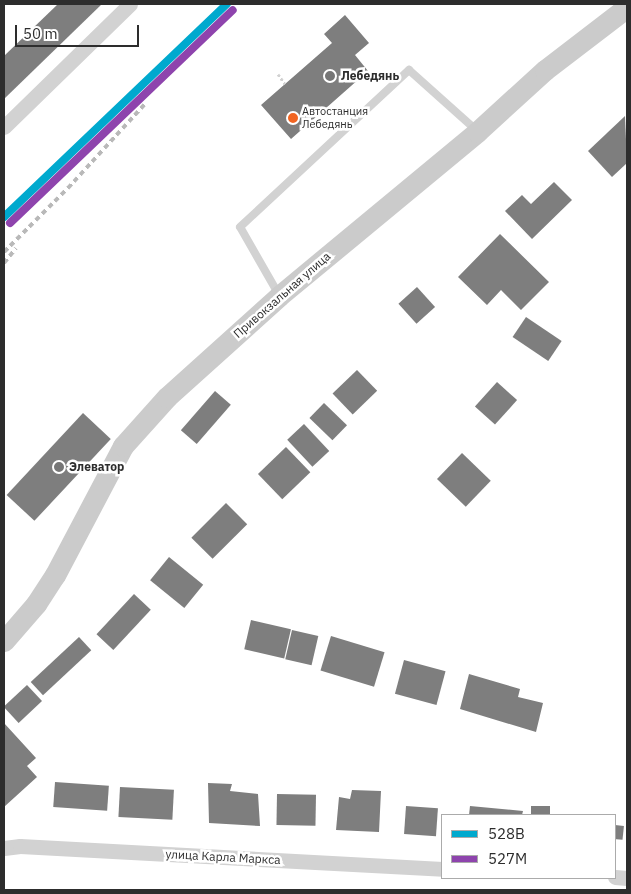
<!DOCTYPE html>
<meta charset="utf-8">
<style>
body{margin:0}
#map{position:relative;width:631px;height:894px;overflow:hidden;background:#fff;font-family:"IBM Plex Sans",sans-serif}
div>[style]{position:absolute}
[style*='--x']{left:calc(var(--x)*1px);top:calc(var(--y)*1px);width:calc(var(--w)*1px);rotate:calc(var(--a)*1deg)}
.building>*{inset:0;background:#7e7e7e;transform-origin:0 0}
.path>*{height:3px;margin-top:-1.5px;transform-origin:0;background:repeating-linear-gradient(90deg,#d2d2d2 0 2.5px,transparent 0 5px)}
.service>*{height:8px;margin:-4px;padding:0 4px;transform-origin:4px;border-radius:4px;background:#d2d2d2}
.minor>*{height:15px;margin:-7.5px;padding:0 7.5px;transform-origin:7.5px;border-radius:7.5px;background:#d2d2d2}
.secondary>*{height:21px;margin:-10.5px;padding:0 10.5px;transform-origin:10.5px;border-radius:10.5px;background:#cbcbcb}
.rail>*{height:4px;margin-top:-2px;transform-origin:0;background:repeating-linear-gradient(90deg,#b9b9b9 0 5px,transparent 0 9px)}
.rail-1>*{height:8px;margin:-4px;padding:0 4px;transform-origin:4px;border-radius:4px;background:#00a9ce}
.rail-2>*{height:8px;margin:-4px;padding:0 4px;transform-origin:4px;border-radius:4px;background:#8e44ad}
.dots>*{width:14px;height:14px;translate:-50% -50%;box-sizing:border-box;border:2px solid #fff;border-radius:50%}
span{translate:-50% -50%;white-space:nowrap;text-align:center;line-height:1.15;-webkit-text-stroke:5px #fff;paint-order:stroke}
.bus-label{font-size:11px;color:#2d2d2d}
.left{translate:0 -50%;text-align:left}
.poi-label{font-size:12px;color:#2d2d2d;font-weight:700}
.street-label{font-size:12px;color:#2d2d2d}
.frame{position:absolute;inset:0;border:5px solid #2d2d2d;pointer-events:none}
.legend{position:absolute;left:441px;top:814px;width:175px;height:65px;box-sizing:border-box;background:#fff;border:1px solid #ababab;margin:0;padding:6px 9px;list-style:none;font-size:15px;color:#2d2d2d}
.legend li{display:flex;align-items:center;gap:10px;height:25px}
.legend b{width:25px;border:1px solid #ababab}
.scale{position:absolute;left:15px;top:25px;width:124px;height:22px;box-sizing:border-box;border:2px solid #2d2d2d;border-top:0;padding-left:6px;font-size:15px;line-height:18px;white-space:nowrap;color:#2d2d2d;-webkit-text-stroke:4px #fff;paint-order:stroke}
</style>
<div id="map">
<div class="building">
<div style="clip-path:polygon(58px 4px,102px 4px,4px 99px,4px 56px)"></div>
<div style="clip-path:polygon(345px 15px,369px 43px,355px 55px,368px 71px,291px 139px,261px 105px,332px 43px,324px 34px)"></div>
<div style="clip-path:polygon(625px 116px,627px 163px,612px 177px,588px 151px)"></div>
<div style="clip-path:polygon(554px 182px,572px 200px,532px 239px,505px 211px,522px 195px,531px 204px)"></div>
<div style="clip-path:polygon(500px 234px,549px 282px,521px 310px,501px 290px,487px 305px,458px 277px)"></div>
<div style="left:417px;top:287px;width:27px;height:25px;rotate:48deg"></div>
<div style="left:526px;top:317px;width:43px;height:24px;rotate:34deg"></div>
<div style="left:357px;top:370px;width:29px;height:34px;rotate:46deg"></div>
<div style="left:497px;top:382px;width:27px;height:33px;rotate:42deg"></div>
<div style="left:215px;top:391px;width:21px;height:52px;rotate:41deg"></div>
<div style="left:324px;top:403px;width:32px;height:21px;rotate:44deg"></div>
<div style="left:83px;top:413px;width:38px;height:112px;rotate:43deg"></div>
<div style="left:304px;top:424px;width:37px;height:23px;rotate:47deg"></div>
<div style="left:286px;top:447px;width:35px;height:39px;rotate:46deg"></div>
<div style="left:462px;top:453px;width:40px;height:36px;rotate:44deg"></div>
<div style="left:226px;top:503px;width:30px;height:49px;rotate:45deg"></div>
<div style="left:169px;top:557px;width:44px;height:30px;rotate:39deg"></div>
<div style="left:134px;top:594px;width:23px;height:55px;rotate:43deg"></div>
<div style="left:251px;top:620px;width:41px;height:30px;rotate:13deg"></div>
<div style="left:292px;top:630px;width:27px;height:30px;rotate:13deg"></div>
<div style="left:331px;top:636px;width:56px;height:36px;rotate:17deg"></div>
<div style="left:79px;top:637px;width:18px;height:66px;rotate:47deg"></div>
<div style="left:404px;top:660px;width:43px;height:35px;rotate:15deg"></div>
<div style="clip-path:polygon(469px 674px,520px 689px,518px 697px,543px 703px,536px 732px,460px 709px)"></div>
<div style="left:27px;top:685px;width:22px;height:32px;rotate:47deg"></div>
<div style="clip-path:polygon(4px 723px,36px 758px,27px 766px,37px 777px,4px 807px)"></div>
<div style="left:55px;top:782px;width:54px;height:25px;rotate:4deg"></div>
<div style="clip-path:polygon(208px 783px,232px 784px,230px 791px,258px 794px,260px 826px,209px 823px)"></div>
<div style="left:120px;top:787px;width:54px;height:30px;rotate:3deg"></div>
<div style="clip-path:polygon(352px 790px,381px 791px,379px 832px,336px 830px,339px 797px,350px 799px)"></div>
<div style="left:277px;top:794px;width:39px;height:31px;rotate:1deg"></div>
<div style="left:406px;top:806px;width:32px;height:28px;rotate:4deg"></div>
<div style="clip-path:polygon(470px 806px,523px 811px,522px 815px,469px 815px)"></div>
<div style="left:531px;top:806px;width:19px;height:9px"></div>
<div style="left:615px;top:825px;width:9px;height:14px;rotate:6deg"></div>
</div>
<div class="path">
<div style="--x:278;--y:74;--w:12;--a:55"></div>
</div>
<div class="service">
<div style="--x:279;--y:295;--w:78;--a:-119.8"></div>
<div style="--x:240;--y:227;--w:231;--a:-42.9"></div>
<div style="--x:409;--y:70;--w:90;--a:41.8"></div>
</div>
<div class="minor">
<div style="--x:4;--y:127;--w:176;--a:-44.3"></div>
<div style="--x:4;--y:848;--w:16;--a:-7"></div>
<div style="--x:20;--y:846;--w:423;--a:3.1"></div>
<div style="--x:615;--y:877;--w:12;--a:5"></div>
</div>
<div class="secondary">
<div style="--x:4;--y:641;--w:49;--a:-49.1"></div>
<div style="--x:36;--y:604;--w:35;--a:-57"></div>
<div style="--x:55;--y:575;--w:146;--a:-62.2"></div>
<div style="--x:123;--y:446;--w:66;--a:-48.1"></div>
<div style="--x:167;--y:397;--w:151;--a:-42"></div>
<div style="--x:279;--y:296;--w:257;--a:-39.6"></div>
<div style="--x:477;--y:132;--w:92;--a:-42.4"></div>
<div style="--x:545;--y:70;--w:103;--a:-37.5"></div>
</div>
<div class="rail">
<div style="--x:4;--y:252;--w:91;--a:-45"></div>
<div style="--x:68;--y:188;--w:113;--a:-47.5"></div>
<div style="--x:4;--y:263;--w:19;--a:-51"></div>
</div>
<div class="rail-1">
<div style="--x:4;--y:217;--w:308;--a:-43.7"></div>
</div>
<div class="rail-2">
<div style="--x:10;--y:223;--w:308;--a:-43.7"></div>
</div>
<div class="dots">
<div style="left:330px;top:76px;background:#767676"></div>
<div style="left:293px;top:118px;background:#f26522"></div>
<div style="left:59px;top:467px;background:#767676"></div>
</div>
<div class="bus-label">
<span class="left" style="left:302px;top:118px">Автостанция<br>Лебедянь</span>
</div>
<div class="poi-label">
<span class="left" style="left:341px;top:76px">Лебедянь</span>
<span class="left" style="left:69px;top:467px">Элеватор</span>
</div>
<div class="street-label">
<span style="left:282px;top:295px;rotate:-41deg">Привокзальная улица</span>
<span style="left:223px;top:857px;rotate:3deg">улица Карла Маркса</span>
</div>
<div class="frame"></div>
<ul class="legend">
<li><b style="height:6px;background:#00a9ce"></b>528В</li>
<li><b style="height:6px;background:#8e44ad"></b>527М</li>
</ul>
<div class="scale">50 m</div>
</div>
